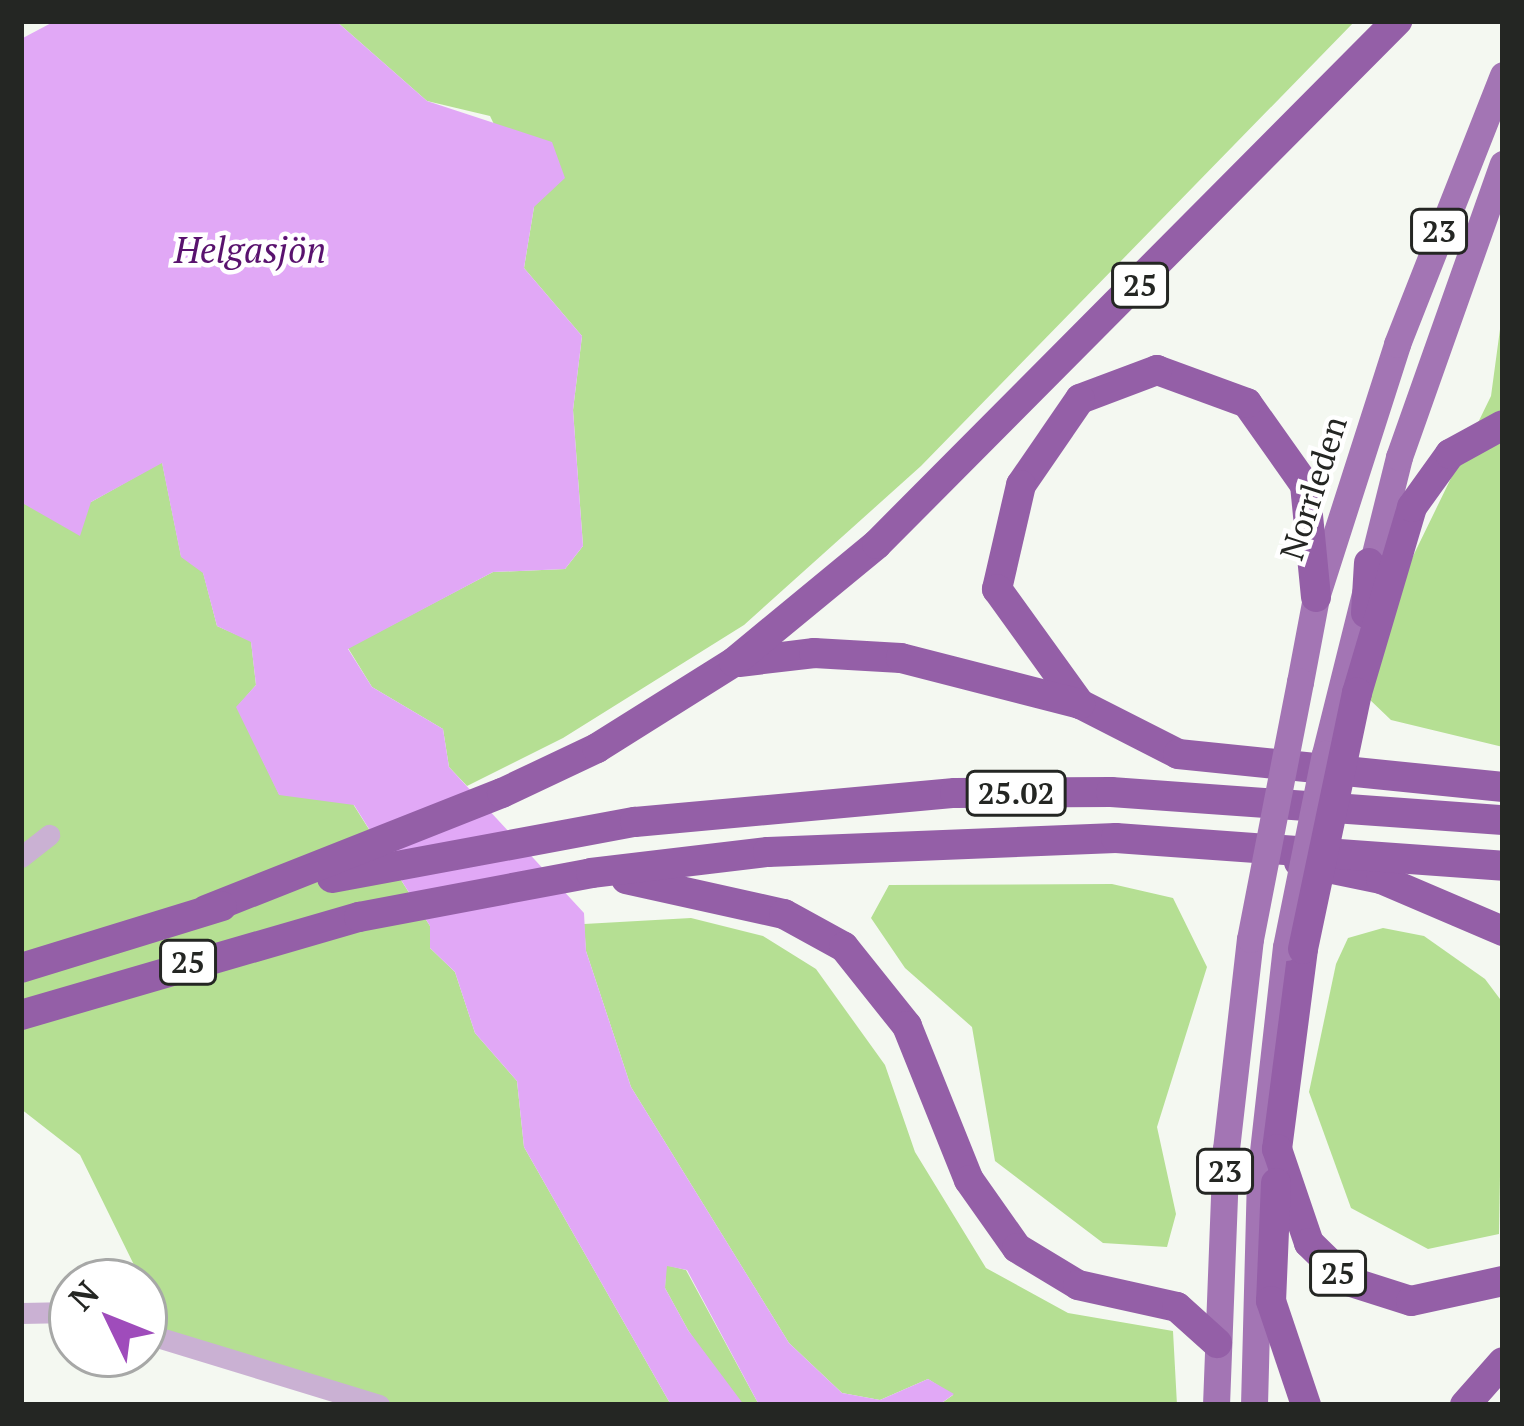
<!DOCTYPE html>
<meta charset="utf-8">
<style>
body{margin:0}
#map{position:relative;width:1524px;height:1426px;overflow:hidden;background:#f4f8f1;font-family:"PT Serif",serif}
div>[style]{position:absolute}
[style*='--x']{left:calc(var(--x)*1px);top:calc(var(--y)*1px);width:calc(var(--w)*1px);rotate:calc(var(--a)*1deg)}
.green>*{inset:0;background:#b5df93}
.water>*{inset:0;background:#e1a8f6}
.minor>*{height:21px;margin:-10.5px;padding:0 10.5px;transform-origin:10.5px;border-radius:10.5px;background:#cab1d3}
.major>*{height:27px;margin:-13.5px;padding:0 13.5px;transform-origin:13.5px;border-radius:13.5px;background:#a375b4}
.highway>*{height:30px;margin:-15px;padding:0 15px;transform-origin:15px;border-radius:15px;background:#945fa7}
.major-bridge>*{height:27px;margin:-13.5px;padding:0 13.5px;transform-origin:13.5px;border-radius:13.5px;background:#a375b4}
.highway-bridge>*{height:30px;margin:-15px;padding:0 15px;transform-origin:15px;border-radius:15px;background:#945fa7}
span{translate:-50% -50%;white-space:nowrap;text-align:center;line-height:1.15;-webkit-text-stroke:9px #fff;paint-order:stroke}
.shield-label span{padding:3px 9px;background:#fff;border:3px solid;border-radius:9px;-webkit-text-stroke-width:0}
.shield-label{font-size:30px;color:#242623;font-weight:700}
.street-label{font-size:33px;color:#242623}
.water-label{font-size:36px;color:#59126e;font-style:italic}
.frame{position:absolute;inset:0;border:24px solid #242623;pointer-events:none}
.north{position:absolute;left:48px;top:1258px;width:120px;height:120px;box-sizing:border-box;background:#fff;border:3px solid #a7a8a7;border-radius:50%;rotate:313deg;font-size:33px;font-weight:700;line-height:48px;text-align:center;color:#242623}
.north::after{content:'';display:block;margin:auto;width:42px;height:54px;background:#9f4cbb;clip-path:polygon(50% 0,100% 100%,50% 72%,0 100%)}
</style>
<div id="map">
<div class="green">
<div style="clip-path:polygon(336px 21px,1355px 21px,921px 466px,744px 625px,563px 738px,467px 786px,449px 767px,443px 729px,372px 687px,348px 648px,493px 572px,565px 569px,583px 546px,573px 410px,582px 336px,524px 268px,534px 207px,490px 116px,427px 101px)"></div>
<div style="clip-path:polygon(1503px 307px,1503px 747px,1391px 720px,1367px 697px,1398px 587px,1491px 396px)"></div>
<div style="clip-path:polygon(162px 462px,181px 556px,203px 572px,217px 626px,251px 641px,256px 685px,237px 707px,279px 794px,353px 804px,430px 926px,430px 948px,455px 972px,475px 1033px,517px 1081px,524px 1147px,671px 1405px,379px 1405px,144px 1333px,144px 1282px,115px 1282px,136px 1269px,80px 1155px,21px 1109px,21px 486px,24px 504px,91px 502px)"></div>
<div style="clip-path:polygon(1112px 884px,1173px 898px,1207px 967px,1157px 1127px,1176px 1214px,1167px 1247px,1103px 1243px,995px 1161px,972px 1027px,905px 968px,871px 918px,889px 885px)"></div>
<div style="clip-path:polygon(691px 918px,763px 936px,816px 969px,885px 1065px,915px 1152px,986px 1268px,1068px 1313px,1173px 1331px,1177px 1405px,939px 1405px,953px 1395px,928px 1379px,880px 1400px,842px 1393px,789px 1343px,631px 1087px,586px 951px,584px 924px)"></div>
<div style="clip-path:polygon(1383px 928px,1424px 936px,1485px 979px,1503px 1003px,1499px 1234px,1428px 1249px,1351px 1208px,1309px 1092px,1336px 964px,1348px 938px)"></div>
<div style="clip-path:polygon(666px 1265px,686px 1270px,759px 1405px,744px 1405px,725px 1386px,688px 1330px,665px 1288px)"></div>
</div>
<div class="water">
<div style="clip-path:polygon(55px 21px,336px 21px,427px 101px,552px 142px,565px 178px,534px 207px,524px 268px,582px 336px,573px 410px,583px 546px,565px 569px,493px 572px,348px 649px,372px 687px,443px 729px,449px 767px,584px 913px,586px 951px,631px 1087px,789px 1343px,842px 1393px,880px 1400px,928px 1379px,954px 1394px,939px 1405px,759px 1405px,687px 1270px,667px 1266px,665px 1288px,688px 1330px,744px 1405px,671px 1405px,524px 1147px,517px 1081px,475px 1033px,455px 972px,430px 948px,430px 926px,354px 805px,279px 795px,236px 707px,256px 685px,251px 642px,217px 626px,203px 573px,181px 557px,162px 463px,91px 502px,80px 536px,24px 504px,21px 39px)"></div>
</div>
<div class="minor">
<div style="--x:21;--y:857;--w:36;--a:-38"></div>
<div style="--x:21;--y:1313;--w:51;--a:-1.1"></div>
<div style="--x:144;--y:1333;--w:246;--a:17"></div>
</div>
<div class="major">
<div style="--x:1300;--y:682;--w:86;--a:-79.3"></div>
<div style="--x:1316;--y:597;--w:266;--a:-72.2"></div>
<div style="--x:1397;--y:344;--w:289;--a:-68.5"></div>
<div style="--x:1325;--y:754;--w:306;--a:-76"></div>
<div style="--x:1399;--y:457;--w:311;--a:-70.5"></div>
<div style="--x:1216;--y:1405;--w:256;--a:-87.8"></div>
<div style="--x:1226;--y:1149;--w:211;--a:-83.5"></div>
<div style="--x:1254;--y:1405;--w:227;--a:-88.5"></div>
<div style="--x:1260;--y:1178;--w:232;--a:-83.6"></div>
</div>
<div class="highway">
<div style="--x:1316;--y:597;--w:113;--a:-95.6"></div>
<div style="--x:1305;--y:485;--w:100;--a:-125.3"></div>
<div style="--x:1247;--y:403;--w:96;--a:-159.9"></div>
<div style="--x:1157;--y:370;--w:82;--a:159.4"></div>
<div style="--x:1080;--y:399;--w:104;--a:124.5"></div>
<div style="--x:1021;--y:485;--w:107;--a:103"></div>
<div style="--x:997;--y:589;--w:142;--a:54.2"></div>
<div style="--x:1080;--y:704;--w:110;--a:27"></div>
<div style="--x:1178;--y:754;--w:327;--a:5.8"></div>
<div style="--x:1366;--y:613;--w:50;--a:-86.6"></div>
<div style="--x:739;--y:662;--w:76;--a:-6.8"></div>
<div style="--x:814;--y:653;--w:87;--a:3.3"></div>
<div style="--x:901;--y:658;--w:185;--a:14.4"></div>
<div style="--x:1357;--y:693;--w:194;--a:-73.5"></div>
<div style="--x:1412;--y:507;--w:65;--a:-54.4"></div>
<div style="--x:1450;--y:454;--w:60;--a:-28.7"></div>
<div style="--x:1299;--y:862;--w:84;--a:11.7"></div>
<div style="--x:1381;--y:879;--w:133;--a:23.1"></div>
<div style="--x:332;--y:878;--w:308;--a:-10.5"></div>
<div style="--x:635;--y:822;--w:321;--a:-5.2"></div>
<div style="--x:955;--y:793;--w:156;--a:-0.4"></div>
<div style="--x:1111;--y:792;--w:393;--a:4.1"></div>
<div style="--x:626;--y:879;--w:162;--a:12.5"></div>
<div style="--x:784;--y:914;--w:68;--a:28.8"></div>
<div style="--x:844;--y:947;--w:101;--a:51.4"></div>
<div style="--x:907;--y:1026;--w:166;--a:68.1"></div>
<div style="--x:969;--y:1180;--w:83;--a:54.8"></div>
<div style="--x:1017;--y:1248;--w:71;--a:31.2"></div>
<div style="--x:1078;--y:1285;--w:101;--a:12.5"></div>
<div style="--x:1177;--y:1307;--w:54;--a:42"></div>
<div style="--x:206;--y:910;--w:318;--a:-21.6"></div>
<div style="--x:502;--y:793;--w:105;--a:-25.3"></div>
<div style="--x:597;--y:748;--w:162;--a:-32.1"></div>
<div style="--x:734;--y:662;--w:185;--a:-39.5"></div>
<div style="--x:877;--y:544;--w:738;--a:-45.16"></div>
<div style="--x:1303;--y:949;--w:202;--a:97.4"></div>
<div style="--x:1277;--y:1149;--w:99;--a:71.2"></div>
<div style="--x:1309;--y:1243;--w:54;--a:44.3"></div>
<div style="--x:1348;--y:1281;--w:66;--a:17.6"></div>
<div style="--x:1411;--y:1301;--w:94;--a:-12.3"></div>
<div style="--x:21;--y:968;--w:210;--a:-17.1"></div>
<div style="--x:21;--y:1015;--w:352;--a:-16.2"></div>
<div style="--x:359;--y:917;--w:236;--a:-10.7"></div>
<div style="--x:591;--y:873;--w:178;--a:-6.8"></div>
<div style="--x:768;--y:852;--w:348;--a:-2.3"></div>
<div style="--x:1116;--y:838;--w:388;--a:4.1"></div>
<div style="--x:1276;--y:1183;--w:118;--a:92.4"></div>
<div style="--x:1271;--y:1301;--w:110;--a:71.4"></div>
<div style="--x:1465;--y:1405;--w:57;--a:-48.5"></div>
</div>
<div class="major-bridge">
<div style="--x:1250;--y:939;--w:262;--a:-79"></div>
<div style="--x:1286;--y:947;--w:197;--a:-78.6"></div>
</div>
<div class="highway-bridge">
<div style="--x:1303;--y:949;--w:262;--a:-78.1"></div>
</div>
<div class="shield-label">
<span style="left:1439px;top:231px">23</span>
<span style="left:1140px;top:285px">25</span>
<span style="left:1016px;top:793px">25.02</span>
<span style="left:188px;top:962px">25</span>
<span style="left:1225px;top:1171px">23</span>
<span style="left:1338px;top:1273px">25</span>
</div>
<div class="street-label">
<span style="left:1313px;top:488px;rotate:-72deg">Norrleden</span>
</div>
<div class="water-label">
<span style="left:250px;top:250px">Helgasjön</span>
</div>
<div class="frame"></div>
<div class="north">N</div>
</div>
